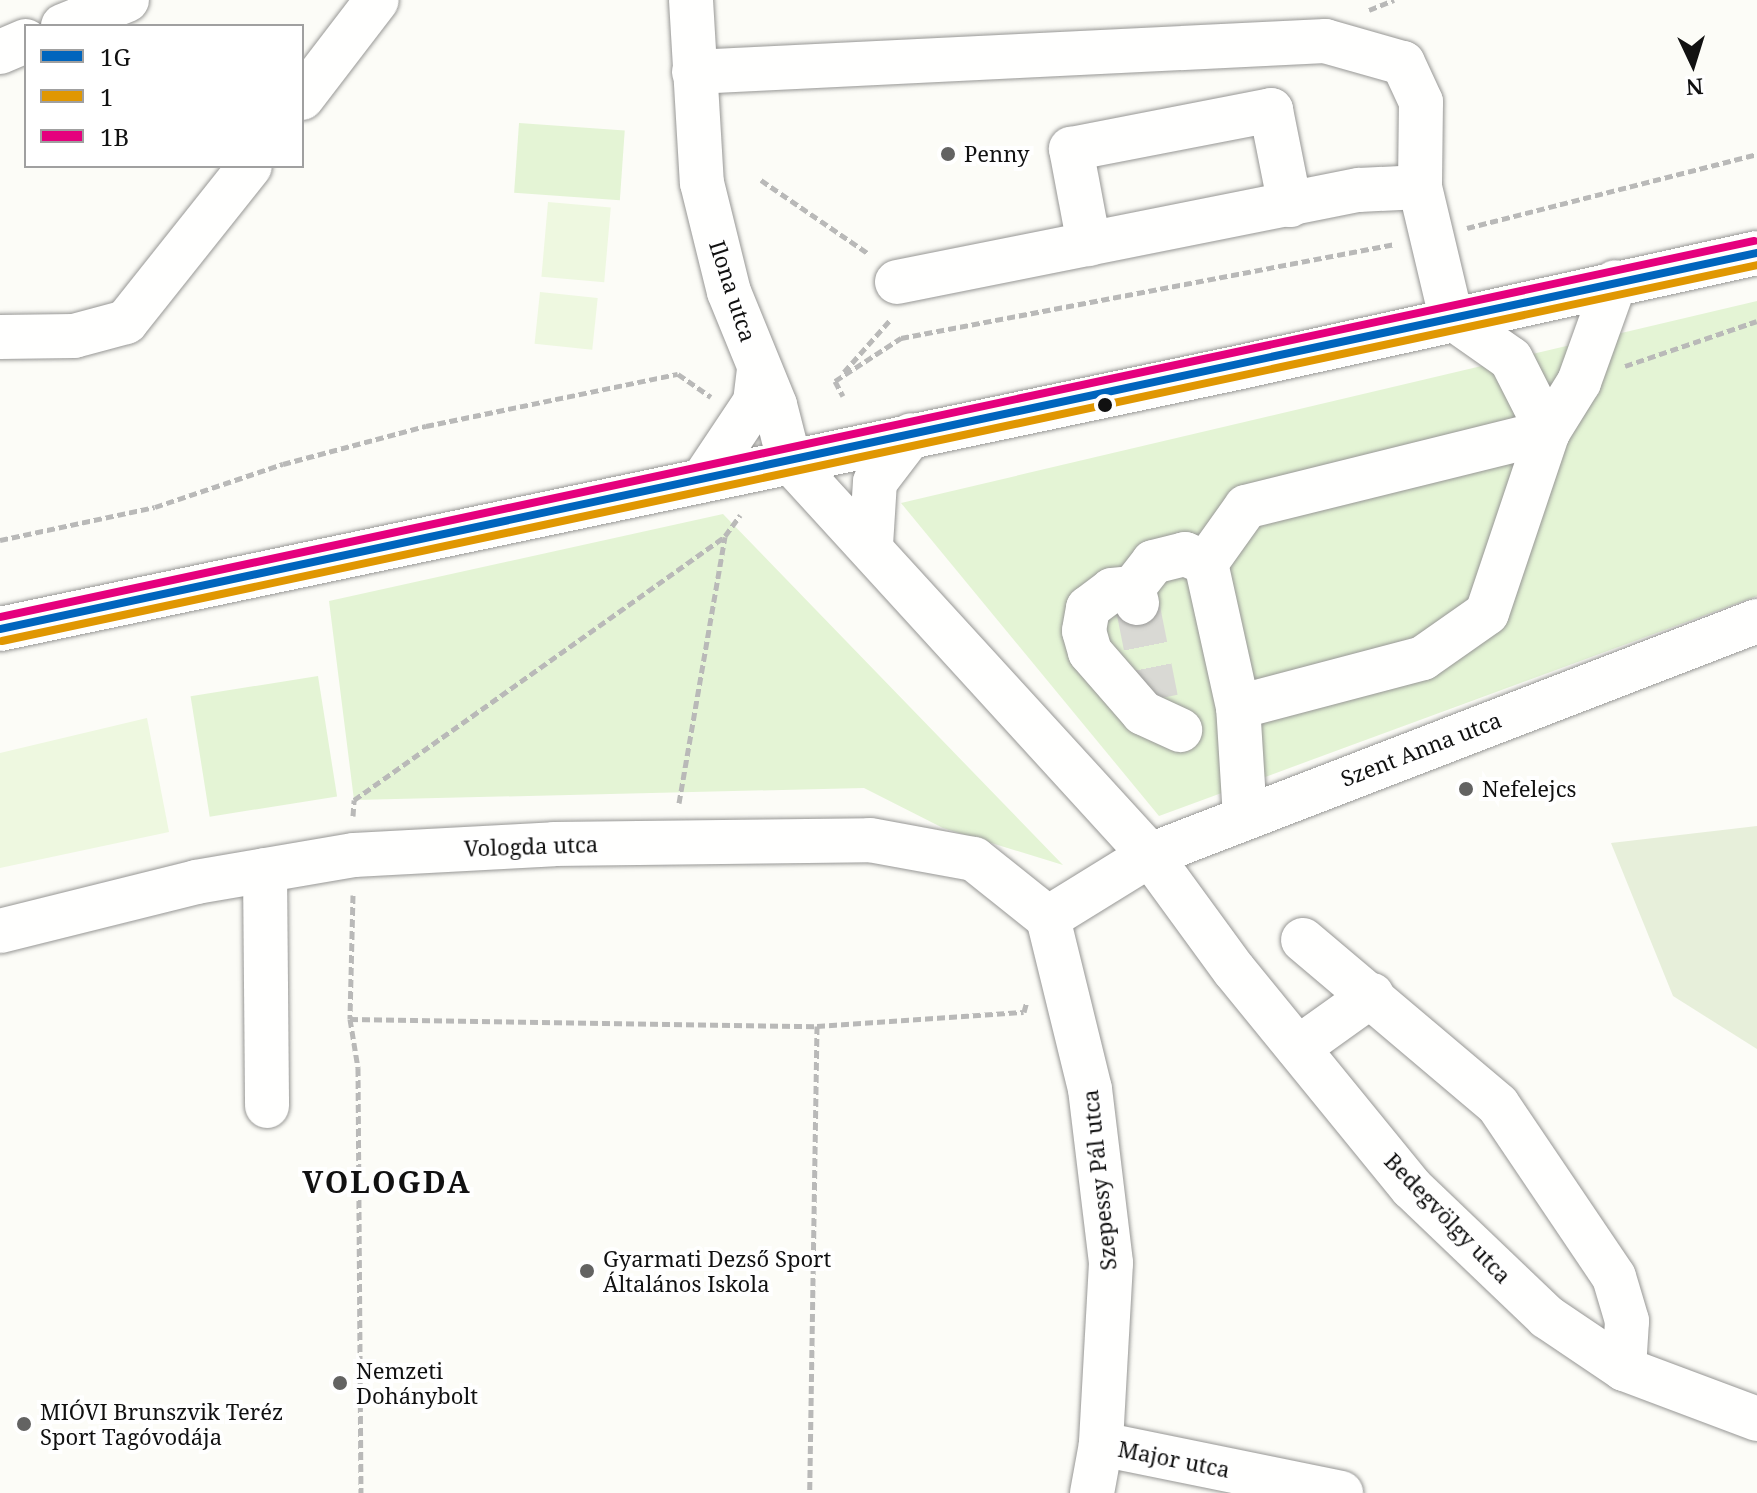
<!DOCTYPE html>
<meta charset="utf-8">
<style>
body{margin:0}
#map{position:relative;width:1757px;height:1493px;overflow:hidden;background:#fcfcf7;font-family:"Noto Serif",serif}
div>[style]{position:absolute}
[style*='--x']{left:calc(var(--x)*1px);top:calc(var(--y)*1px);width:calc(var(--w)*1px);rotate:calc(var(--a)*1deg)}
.green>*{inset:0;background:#e4f4d5;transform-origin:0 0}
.cemetery>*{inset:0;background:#e7efda}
.pitch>*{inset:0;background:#eef8e0;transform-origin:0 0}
.minor-tunnel>*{height:44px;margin-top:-22px;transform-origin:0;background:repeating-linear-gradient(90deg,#d9d9d4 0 44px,transparent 0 66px)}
.path>*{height:5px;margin-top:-2.5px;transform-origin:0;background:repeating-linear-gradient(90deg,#b9b9b8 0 8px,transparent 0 12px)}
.roads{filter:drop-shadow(0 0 2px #979795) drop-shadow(0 0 2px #979795)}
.minor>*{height:44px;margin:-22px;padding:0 22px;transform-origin:22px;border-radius:22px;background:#fffffe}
.bus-1>*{height:8px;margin:-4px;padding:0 4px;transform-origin:4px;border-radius:4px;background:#0065bd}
.bus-2>*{height:8px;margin:-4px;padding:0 4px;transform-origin:4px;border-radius:4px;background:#e09702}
.bus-3>*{height:8px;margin:-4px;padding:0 4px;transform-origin:4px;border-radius:4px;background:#e5007d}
.dots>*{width:22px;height:22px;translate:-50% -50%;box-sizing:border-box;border:4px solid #fff;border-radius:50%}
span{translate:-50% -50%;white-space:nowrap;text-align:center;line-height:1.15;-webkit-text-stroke:8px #fff;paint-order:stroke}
.poi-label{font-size:22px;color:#111}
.left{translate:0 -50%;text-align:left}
.street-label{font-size:22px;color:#111}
.district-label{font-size:30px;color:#111;font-weight:700;letter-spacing:2px}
.legend{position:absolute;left:24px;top:24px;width:280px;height:144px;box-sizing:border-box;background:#fff;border:2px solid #a0a0a0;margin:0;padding:10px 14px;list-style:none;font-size:24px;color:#111}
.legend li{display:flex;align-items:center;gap:16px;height:40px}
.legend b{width:40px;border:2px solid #a0a0a0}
.north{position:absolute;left:1653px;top:24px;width:80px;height:80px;-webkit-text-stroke:6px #fff;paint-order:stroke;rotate:176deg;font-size:22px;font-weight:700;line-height:32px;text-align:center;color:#111}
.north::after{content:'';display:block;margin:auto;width:28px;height:36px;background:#111;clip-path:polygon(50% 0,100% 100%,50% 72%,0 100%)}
</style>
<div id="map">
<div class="green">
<div style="left:519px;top:123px;width:106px;height:70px;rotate:4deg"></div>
<div style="clip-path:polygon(1757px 301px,1757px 596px,1159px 816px,901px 503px)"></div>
<div style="clip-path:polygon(723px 514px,1063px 865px,943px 828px,864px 788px,354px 800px,329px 601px)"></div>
<div style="left:318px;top:676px;width:122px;height:129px;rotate:81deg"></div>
</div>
<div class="cemetery">
<div style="clip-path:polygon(1757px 826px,1757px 1049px,1673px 996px,1611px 843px)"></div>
</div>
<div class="pitch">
<div style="left:548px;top:202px;width:63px;height:75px;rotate:5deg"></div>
<div style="left:540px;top:292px;width:58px;height:52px;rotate:6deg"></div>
<div style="clip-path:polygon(147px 718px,169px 832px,0 868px,0 753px)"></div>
</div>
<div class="minor-tunnel">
<div style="--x:1137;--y:603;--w:98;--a:78.8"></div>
</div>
<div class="path">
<div style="--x:1369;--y:10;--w:27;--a:-22"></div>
<div style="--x:761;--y:180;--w:131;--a:34.4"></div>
<div style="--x:1467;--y:228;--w:299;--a:-14.3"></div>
<div style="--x:1625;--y:366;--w:139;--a:-18.8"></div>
<div style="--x:844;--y:372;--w:69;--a:-48.5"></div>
<div style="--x:835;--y:381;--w:79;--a:-33.1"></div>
<div style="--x:901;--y:338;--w:503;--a:-10.77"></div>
<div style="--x:835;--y:381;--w:17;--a:62"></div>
<div style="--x:0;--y:540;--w:158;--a:-12"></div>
<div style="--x:155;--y:507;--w:135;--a:-18.6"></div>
<div style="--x:283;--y:464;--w:148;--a:-14.9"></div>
<div style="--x:426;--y:426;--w:257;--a:-11.7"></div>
<div style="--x:678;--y:374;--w:40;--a:34.9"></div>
<div style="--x:679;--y:803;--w:270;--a:-80.2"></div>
<div style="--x:353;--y:816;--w:16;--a:-86"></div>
<div style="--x:354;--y:800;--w:455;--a:-35.4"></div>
<div style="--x:725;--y:536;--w:26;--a:-54"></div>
<div style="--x:353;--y:895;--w:124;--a:91.4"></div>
<div style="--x:350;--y:1019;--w:50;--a:80.7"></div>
<div style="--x:358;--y:1068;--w:425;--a:89.6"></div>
<div style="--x:350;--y:1019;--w:467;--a:0.9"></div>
<div style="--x:817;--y:1026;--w:467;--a:90.9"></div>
<div style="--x:817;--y:1026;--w:207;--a:-3.9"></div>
<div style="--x:1024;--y:1012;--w:11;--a:-75"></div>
</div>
<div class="roads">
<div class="minor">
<div style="--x:691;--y:0;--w:183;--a:86.6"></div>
<div style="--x:702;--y:183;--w:112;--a:76.1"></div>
<div style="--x:729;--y:292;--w:122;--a:67.8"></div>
<div style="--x:775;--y:405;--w:57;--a:75.7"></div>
<div style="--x:789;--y:460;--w:535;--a:47.58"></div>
<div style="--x:1150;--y:855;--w:142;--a:53.9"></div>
<div style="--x:1234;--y:970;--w:281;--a:50.8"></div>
<div style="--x:1412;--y:1188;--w:187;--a:43.7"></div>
<div style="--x:1547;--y:1317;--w:93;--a:34"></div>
<div style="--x:1624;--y:1369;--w:142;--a:20.6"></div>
<div style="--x:63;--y:26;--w:69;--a:-22.1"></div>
<div style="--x:0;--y:52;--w:28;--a:-23"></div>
<div style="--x:694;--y:72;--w:632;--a:-2.81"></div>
<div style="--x:1325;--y:41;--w:81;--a:15.8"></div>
<div style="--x:1403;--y:63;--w:43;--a:65.2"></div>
<div style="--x:1421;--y:102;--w:85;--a:90.7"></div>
<div style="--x:1420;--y:187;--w:134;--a:76.6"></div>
<div style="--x:1451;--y:317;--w:73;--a:35"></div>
<div style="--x:1511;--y:359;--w:82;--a:63.1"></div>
<div style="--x:1548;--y:432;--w:311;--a:166.1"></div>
<div style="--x:1246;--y:507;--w:69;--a:125.5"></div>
<div style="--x:1206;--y:563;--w:148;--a:77.5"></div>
<div style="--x:302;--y:98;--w:123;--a:-52.6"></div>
<div style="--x:1089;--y:244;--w:97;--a:-100.7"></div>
<div style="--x:1071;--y:149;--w:204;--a:-11"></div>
<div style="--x:1271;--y:110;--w:97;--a:78.7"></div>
<div style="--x:897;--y:282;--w:471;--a:-11.3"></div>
<div style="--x:1359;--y:190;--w:61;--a:-2.8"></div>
<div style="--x:0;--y:337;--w:74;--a:-0.8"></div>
<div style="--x:74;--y:336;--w:54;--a:-15.1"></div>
<div style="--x:126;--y:322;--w:199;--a:-51.5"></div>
<div style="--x:705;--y:477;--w:90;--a:-56.3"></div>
<div style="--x:755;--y:402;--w:34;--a:-83"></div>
<div style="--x:871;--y:545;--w:63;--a:-86.4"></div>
<div style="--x:875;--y:482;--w:59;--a:-52.5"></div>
<div style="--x:1133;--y:588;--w:21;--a:175"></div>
<div style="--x:1112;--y:590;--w:30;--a:143"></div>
<div style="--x:1088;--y:608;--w:23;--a:100"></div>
<div style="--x:1084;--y:631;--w:22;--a:74"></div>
<div style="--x:1090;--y:652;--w:81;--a:49"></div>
<div style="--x:1143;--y:713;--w:41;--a:24.7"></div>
<div style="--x:1137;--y:603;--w:16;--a:-105"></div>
<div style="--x:1133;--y:588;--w:33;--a:-52"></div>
<div style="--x:1153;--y:562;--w:33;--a:-14"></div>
<div style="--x:1185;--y:554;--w:23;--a:23"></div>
<div style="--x:0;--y:629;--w:1268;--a:-11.92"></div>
<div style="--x:1241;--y:367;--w:528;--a:-12.46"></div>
<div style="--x:1245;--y:817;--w:110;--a:-93.6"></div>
<div style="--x:1238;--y:707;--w:191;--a:-14.8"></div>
<div style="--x:1423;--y:658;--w:78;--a:-35.1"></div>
<div style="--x:1487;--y:613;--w:191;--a:-71.4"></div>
<div style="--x:1548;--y:432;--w:59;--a:-58.2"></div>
<div style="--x:1579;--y:382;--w:106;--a:-70.2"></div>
<div style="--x:265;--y:870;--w:236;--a:89.5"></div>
<div style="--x:1048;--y:918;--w:120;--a:-31.7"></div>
<div style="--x:1150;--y:855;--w:651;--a:-21.08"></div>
<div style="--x:1048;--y:918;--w:176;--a:76.2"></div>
<div style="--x:1090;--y:1089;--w:175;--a:83.1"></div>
<div style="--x:1111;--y:1263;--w:181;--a:93.2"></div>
<div style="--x:1101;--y:1444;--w:50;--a:100.4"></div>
<div style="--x:0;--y:931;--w:202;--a:-14"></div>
<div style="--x:196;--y:882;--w:160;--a:-9.7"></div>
<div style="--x:354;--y:855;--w:200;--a:-3.1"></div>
<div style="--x:554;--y:844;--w:316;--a:-0.7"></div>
<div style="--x:870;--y:840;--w:106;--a:10.4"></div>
<div style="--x:974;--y:859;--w:95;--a:38.6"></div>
<div style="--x:1303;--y:940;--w:255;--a:40.2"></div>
<div style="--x:1498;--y:1105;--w:207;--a:56"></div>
<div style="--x:1614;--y:1277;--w:46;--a:73.5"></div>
<div style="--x:1627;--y:1321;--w:48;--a:93.6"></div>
<div style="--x:1298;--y:1048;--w:91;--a:-35.6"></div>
<div style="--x:1101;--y:1444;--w:245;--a:11.5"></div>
</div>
</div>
<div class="bus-1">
<div style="--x:0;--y:629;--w:1797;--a:-12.08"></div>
</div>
<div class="bus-2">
<div style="--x:2;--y:641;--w:1795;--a:-12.09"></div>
</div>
<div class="bus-3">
<div style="--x:0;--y:617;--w:1794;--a:-12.1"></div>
</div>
<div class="dots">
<div style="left:948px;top:154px;background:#636362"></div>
<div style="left:1105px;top:405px;background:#111"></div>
<div style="left:1466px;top:789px;background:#636362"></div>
<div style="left:587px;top:1271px;background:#636362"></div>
<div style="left:340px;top:1383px;background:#636362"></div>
<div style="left:24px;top:1424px;background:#636362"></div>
</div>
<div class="poi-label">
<span class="left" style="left:964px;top:154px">Penny</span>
<span class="left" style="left:1482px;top:789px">Nefelejcs</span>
<span class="left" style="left:603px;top:1271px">Gyarmati Dezső Sport<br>Általános Iskola</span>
<span class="left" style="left:356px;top:1383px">Nemzeti<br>Dohánybolt</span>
<span class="left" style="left:40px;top:1424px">MIÓVI Brunszvik Teréz<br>Sport Tagóvodája</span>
</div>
<div class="street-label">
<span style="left:733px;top:291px;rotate:72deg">Ilona utca</span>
<span style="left:1421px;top:749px;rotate:-21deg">Szent Anna utca</span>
<span style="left:531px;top:846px;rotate:-2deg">Vologda utca</span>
<span style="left:1099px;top:1180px;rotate:-96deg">Szepessy Pál utca</span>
<span style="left:1448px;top:1218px;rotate:46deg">Bedegvölgy utca</span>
<span style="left:1174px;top:1459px;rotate:11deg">Major utca</span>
</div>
<div class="district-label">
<span style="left:387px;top:1182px">VOLOGDA</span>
</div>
<ul class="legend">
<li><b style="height:10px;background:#0065bd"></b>1G</li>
<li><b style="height:10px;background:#e09702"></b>1</li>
<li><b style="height:10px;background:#e5007d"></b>1B</li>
</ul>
<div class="north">N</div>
</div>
